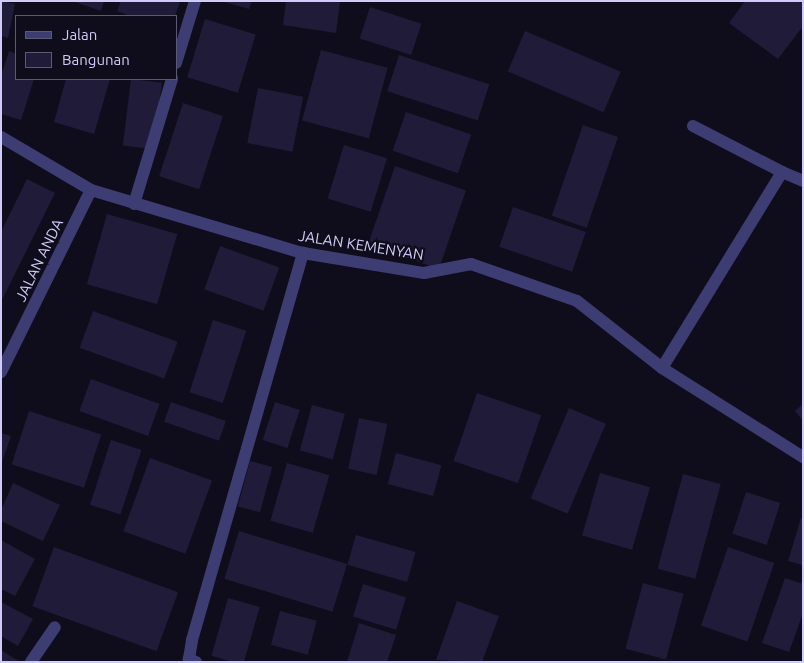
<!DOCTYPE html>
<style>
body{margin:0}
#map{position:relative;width:804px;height:663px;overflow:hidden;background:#0f0d1b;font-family:Ubuntu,sans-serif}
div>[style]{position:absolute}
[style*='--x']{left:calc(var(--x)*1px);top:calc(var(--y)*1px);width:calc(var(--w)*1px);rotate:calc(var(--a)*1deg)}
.building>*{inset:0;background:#201b39;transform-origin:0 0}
.street>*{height:12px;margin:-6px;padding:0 6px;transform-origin:6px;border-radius:6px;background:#3d3d74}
span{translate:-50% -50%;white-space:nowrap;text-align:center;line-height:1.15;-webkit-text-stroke:4.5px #0f0d1b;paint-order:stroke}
.street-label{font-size:15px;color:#d0ccf9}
.frame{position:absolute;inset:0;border:2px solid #d0ccf9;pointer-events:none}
.legend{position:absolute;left:15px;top:15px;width:162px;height:65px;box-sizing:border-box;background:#0f0d1b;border:1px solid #5c5974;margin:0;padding:6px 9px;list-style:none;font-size:15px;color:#d0ccf9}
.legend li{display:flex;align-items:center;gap:10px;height:25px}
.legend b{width:25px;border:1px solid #5c5974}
</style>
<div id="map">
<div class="building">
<div style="clip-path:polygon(1px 1px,15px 4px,8px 38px,1px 36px)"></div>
<div style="clip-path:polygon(72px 1px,104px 1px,101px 11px)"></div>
<div style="clip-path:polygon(121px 1px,180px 1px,175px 16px,130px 16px,117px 11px)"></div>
<div style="clip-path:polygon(221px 1px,252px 1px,249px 9px)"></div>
<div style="clip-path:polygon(286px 1px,340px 1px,336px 33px,283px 25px)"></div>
<div style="clip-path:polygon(745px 1px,803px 1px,803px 26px,778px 59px,729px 23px)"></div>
<div style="left:370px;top:7px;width:54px;height:33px;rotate:18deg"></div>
<div style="left:205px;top:19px;width:53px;height:61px;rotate:17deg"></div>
<div style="left:525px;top:31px;width:104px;height:44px;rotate:23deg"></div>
<div style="left:321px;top:50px;width:69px;height:73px;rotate:15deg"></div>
<div style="clip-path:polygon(9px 51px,16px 54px,16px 79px,34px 79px,21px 120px,1px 114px,1px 76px)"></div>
<div style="left:399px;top:55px;width:95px;height:38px;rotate:18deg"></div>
<div style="clip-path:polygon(66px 79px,110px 79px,94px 134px,54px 122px)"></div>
<div style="left:131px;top:79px;width:31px;height:67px;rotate:7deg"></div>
<div style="left:258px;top:88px;width:46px;height:56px;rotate:11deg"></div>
<div style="left:183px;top:103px;width:42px;height:77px;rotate:18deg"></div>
<div style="left:406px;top:112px;width:69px;height:41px;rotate:19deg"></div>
<div style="left:583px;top:125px;width:37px;height:96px;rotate:19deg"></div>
<div style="left:344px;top:145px;width:45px;height:56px;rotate:17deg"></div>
<div style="left:395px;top:166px;width:75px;height:83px;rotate:19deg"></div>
<div style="clip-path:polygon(27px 179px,55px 193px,1px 302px,1px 232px)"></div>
<div style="left:513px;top:207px;width:77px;height:42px;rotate:19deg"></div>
<div style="left:107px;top:214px;width:73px;height:73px;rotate:16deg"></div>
<div style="left:220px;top:246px;width:63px;height:46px;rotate:20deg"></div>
<div style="left:93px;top:311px;width:90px;height:39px;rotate:20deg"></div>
<div style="left:213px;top:320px;width:35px;height:76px;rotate:18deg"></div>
<div style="left:91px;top:379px;width:73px;height:34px;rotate:20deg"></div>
<div style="left:477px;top:393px;width:68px;height:72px;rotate:19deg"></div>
<div style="left:171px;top:402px;width:58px;height:21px;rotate:19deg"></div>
<div style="left:275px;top:402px;width:26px;height:40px;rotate:18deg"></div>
<div style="clip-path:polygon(803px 404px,803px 421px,795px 411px)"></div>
<div style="left:312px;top:405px;width:34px;height:47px;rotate:15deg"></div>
<div style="left:569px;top:408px;width:40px;height:98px;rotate:23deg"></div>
<div style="left:29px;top:411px;width:76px;height:56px;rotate:18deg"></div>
<div style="left:359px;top:418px;width:29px;height:52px;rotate:12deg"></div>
<div style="clip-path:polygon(1px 433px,11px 436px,2px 462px,1px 462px)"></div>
<div style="left:111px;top:440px;width:32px;height:68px;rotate:18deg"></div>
<div style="left:396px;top:453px;width:47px;height:32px;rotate:15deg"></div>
<div style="left:150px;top:458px;width:66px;height:78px;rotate:20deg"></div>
<div style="left:250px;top:461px;width:23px;height:47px;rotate:15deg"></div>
<div style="left:287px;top:463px;width:44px;height:60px;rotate:16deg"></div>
<div style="left:600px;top:473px;width:52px;height:65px;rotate:16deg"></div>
<div style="left:683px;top:474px;width:39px;height:98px;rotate:15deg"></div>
<div style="clip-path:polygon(13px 483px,60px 505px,43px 541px,1px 521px,1px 510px)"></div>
<div style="left:746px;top:492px;width:36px;height:44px;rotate:18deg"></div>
<div style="clip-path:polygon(801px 518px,803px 519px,803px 565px,788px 561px)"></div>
<div style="left:239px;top:531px;width:113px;height:50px;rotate:17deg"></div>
<div style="left:356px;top:535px;width:62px;height:31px;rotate:16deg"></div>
<div style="clip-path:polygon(1px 540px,35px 559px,15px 596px,1px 589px)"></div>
<div style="left:54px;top:547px;width:132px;height:63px;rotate:20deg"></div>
<div style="left:728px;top:547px;width:49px;height:83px;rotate:19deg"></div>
<div style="clip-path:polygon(785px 578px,803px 584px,803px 613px,789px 652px,762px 643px)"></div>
<div style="left:643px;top:583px;width:42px;height:68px;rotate:15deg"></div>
<div style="left:363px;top:584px;width:45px;height:34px;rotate:17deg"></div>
<div style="left:228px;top:598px;width:33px;height:60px;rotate:16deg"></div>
<div style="clip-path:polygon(457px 601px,499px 616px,482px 662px,436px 660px)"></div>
<div style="clip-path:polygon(1px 602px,33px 619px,18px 646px,1px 636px)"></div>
<div style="left:280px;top:611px;width:38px;height:35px;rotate:15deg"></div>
<div style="clip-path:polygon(359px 623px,396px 635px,387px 662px,347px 662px)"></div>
<div style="clip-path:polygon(1px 650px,20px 662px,1px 662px)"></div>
</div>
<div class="street">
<div style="--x:176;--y:63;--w:65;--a:-73"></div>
<div style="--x:693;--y:126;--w:100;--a:27.3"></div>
<div style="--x:1;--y:137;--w:104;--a:30.5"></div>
<div style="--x:91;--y:190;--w:221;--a:16.6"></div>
<div style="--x:303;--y:253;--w:123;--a:9.4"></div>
<div style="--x:424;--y:273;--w:48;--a:-10.8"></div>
<div style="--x:471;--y:264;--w:112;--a:19.2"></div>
<div style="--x:577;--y:301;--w:108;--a:38.2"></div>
<div style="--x:662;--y:368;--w:167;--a:32.3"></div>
<div style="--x:134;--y:204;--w:131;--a:-73.1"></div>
<div style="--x:662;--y:368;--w:230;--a:-58.5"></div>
<div style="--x:782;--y:172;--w:23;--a:23"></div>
<div style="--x:1;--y:372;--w:203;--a:-63.7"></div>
<div style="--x:31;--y:662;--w:42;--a:-55.6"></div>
<div style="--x:196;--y:662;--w:8;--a:-157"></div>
<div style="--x:189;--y:659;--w:19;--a:-81"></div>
<div style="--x:192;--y:640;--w:403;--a:-74"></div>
</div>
<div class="street-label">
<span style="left:361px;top:245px;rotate:9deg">JALAN KEMENYAN</span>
<span style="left:39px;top:260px;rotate:-64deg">JALAN ANDA</span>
</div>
<div class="frame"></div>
<ul class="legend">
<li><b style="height:6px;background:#3d3d74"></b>Jalan</li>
<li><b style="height:14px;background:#201b39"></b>Bangunan</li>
</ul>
</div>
